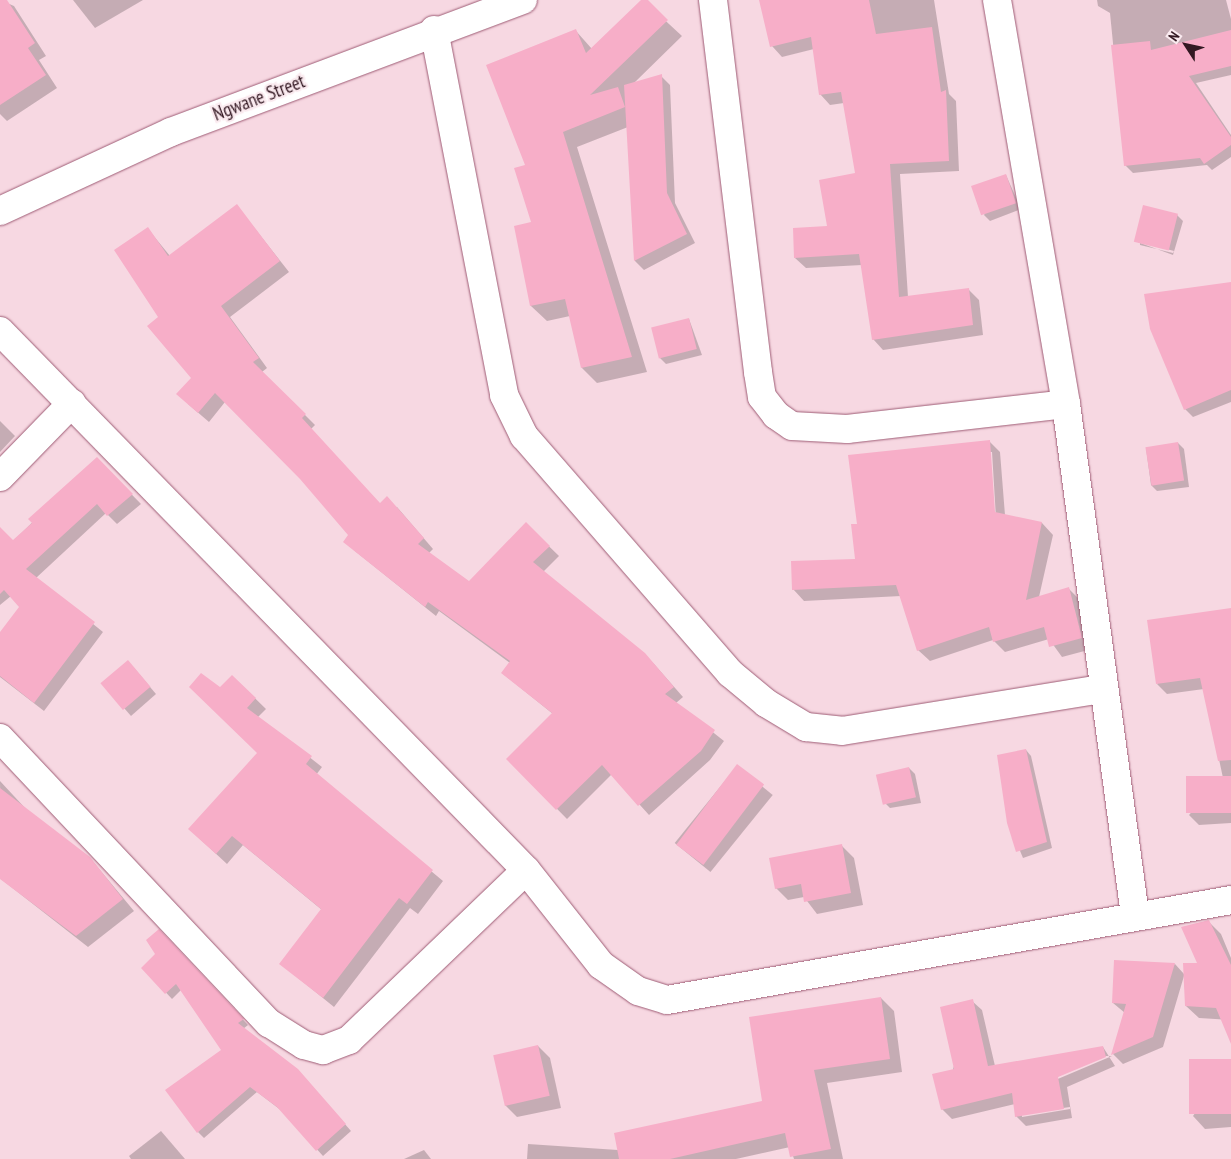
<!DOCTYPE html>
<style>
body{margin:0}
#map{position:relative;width:1231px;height:1159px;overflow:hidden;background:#f7d8e2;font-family:"PT Sans Narrow",sans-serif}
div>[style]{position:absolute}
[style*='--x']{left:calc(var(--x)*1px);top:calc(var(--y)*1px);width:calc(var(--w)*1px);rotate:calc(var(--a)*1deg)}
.shadow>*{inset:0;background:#0003;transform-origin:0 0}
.building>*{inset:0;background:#f7aec8;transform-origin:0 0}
.roads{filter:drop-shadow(0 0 1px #9e5c75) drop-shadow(0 0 1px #9e5c75)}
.minor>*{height:28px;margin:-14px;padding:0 14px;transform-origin:14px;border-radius:14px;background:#fff}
span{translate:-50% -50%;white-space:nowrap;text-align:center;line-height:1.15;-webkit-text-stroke:4.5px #faeaef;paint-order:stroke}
.street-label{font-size:19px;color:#331822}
.north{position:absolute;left:1161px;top:20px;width:50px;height:50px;-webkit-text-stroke:4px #faeaef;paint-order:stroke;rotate:305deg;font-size:14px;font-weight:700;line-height:20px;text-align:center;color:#331822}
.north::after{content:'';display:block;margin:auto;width:18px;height:22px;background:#331822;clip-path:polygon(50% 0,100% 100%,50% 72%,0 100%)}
</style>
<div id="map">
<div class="shadow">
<div style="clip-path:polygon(0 0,14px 6px,46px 56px,39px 60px,57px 88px,7px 121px,0 114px)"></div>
<div style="clip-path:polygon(73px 0,143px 0,95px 28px)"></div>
<div style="clip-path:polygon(643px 0,682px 36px,633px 84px,661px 76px,670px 85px,675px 203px,695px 243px,644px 270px,635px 261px,628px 127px,577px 147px,647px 372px,597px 383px,582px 368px,570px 316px,547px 321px,531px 306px,533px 223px,526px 165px,576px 31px,592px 49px)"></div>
<div style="clip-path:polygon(761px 0,934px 0,949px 94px,956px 101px,959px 171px,900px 174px,908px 297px,968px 289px,979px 300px,983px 335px,883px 350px,873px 339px,862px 265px,806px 268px,795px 258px,828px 227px,857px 174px,844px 103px,830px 105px,820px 94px,814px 49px,782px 57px,772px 46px)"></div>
<div style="clip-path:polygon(1097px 0,1226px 0,1231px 19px,1231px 75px,1196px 83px,1231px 135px,1231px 157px,1212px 170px,1207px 165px,1133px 173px,1125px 165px,1110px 13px,1098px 6px)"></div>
<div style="clip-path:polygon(1006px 175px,1021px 209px,990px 221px,984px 215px)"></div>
<div style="clip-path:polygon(237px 206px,289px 272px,230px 317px,267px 368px,262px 372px,315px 425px,311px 429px,380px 505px,397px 507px,433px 549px,429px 553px,469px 582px,526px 524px,559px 556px,543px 572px,654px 664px,683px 697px,676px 703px,724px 741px,710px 760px,649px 815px,612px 774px,567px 819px,508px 759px,553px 714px,502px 673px,510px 663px,439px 611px,436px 616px,355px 551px,345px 541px,349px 535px,301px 478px,225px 402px,209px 422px,188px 404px,192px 378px,159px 317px,148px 229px,170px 256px)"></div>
<div style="clip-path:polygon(evenodd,1177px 215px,1183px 221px,1173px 255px,1135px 241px,1177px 215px,1140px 242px,1174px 251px,1173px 253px,1140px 245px,1140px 242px)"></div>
<div style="clip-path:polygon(1231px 283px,1231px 402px,1193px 417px,1185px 409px)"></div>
<div style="clip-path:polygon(689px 319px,702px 355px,666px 364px,660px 358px)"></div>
<div style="clip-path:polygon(0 421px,15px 436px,0 452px)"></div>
<div style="clip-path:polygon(evenodd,989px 441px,1000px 452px,1005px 515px,1042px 523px,1053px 535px,1039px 597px,1069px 589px,1080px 600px,1092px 649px,1062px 657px,1049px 639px,1005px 652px,993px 640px,930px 661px,918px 650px,901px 596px,804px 601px,793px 589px,856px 560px,859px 525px,989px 441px,989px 452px,992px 452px,996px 518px,994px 518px,989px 452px)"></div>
<div style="clip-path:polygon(1178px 443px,1184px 449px,1189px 487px,1157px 491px,1151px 485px,1146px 448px)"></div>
<div style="clip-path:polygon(97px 459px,141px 504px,117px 524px,106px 513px,36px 578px,103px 632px,44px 711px,0 677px,0 635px,21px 607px,11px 596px,0 605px,0 554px)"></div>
<div style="clip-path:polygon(1231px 609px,1231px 823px,1199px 825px,1189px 815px,1223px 778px,1204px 689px,1167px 694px,1157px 684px)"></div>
<div style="clip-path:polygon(134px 668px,156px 694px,131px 716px,103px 684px)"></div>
<div style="clip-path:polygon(232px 676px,266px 709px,258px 717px,322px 767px,316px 775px,443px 881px,418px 914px,410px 908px,334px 1007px,281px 964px,322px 910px,243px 845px,227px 864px,200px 839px,258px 754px,220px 689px)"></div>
<div style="clip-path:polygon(1026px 750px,1031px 756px,1052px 848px,1023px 858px,1008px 822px)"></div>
<div style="left:737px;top:766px;width:46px;height:99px;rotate:39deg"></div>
<div style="clip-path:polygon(909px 768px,915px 774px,921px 803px,890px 808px,884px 802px)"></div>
<div style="clip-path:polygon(0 781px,26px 809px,90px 858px,134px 911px,88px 947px,1px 879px)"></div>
<div style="clip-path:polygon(842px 846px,854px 858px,863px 905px,817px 914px,804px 897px,788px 900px,776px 888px)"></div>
<div style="clip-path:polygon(1208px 921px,1221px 934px,1231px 958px,1231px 1020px,1199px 1018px,1186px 1006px,1184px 976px,1163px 1047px,1123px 1064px,1113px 1054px,1125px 1013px,1113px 1003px,1175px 964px,1184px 974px,1199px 965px)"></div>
<div style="clip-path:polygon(159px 931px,248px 1025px,243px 1029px,304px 1077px,351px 1131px,323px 1156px,282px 1111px,257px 1092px,204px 1138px,198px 1132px,222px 1050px,181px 990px,172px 999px,143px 968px,157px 954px)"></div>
<div style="clip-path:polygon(881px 998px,894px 1011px,902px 1072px,827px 1083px,843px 1159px,794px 1159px,790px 1147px,736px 1159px,527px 1159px,528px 1144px,618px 1150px,763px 1102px)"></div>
<div style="clip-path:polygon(evenodd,972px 1001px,982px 1010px,995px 1066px,1103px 1047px,1115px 1066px,1067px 1087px,1072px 1118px,1026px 1126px,1016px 1116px,1015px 1104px,952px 1119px,942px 1109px,972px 1001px,1105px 1056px,1112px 1056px,1053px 1081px,1052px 1079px,1105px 1056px,972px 1001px,1070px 1107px,1070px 1109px,1022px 1117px,1022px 1114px,1070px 1107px)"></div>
<div style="clip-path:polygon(538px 1046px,550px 1058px,561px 1108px,517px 1117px,505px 1105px)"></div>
<div style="clip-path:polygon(1231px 1061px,1231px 1127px,1205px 1129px,1193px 1116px)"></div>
<div style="clip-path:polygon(161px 1131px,185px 1159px,131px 1159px,129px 1156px)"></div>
<div style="clip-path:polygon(424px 1150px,431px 1159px,404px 1159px)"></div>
</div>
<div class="building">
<div style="clip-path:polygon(0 0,7px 0,35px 43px,28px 48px,46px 75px,0 105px)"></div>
<div style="clip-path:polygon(641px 0,648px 0,668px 20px,590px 95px,618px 87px,625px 107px,563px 132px,632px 357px,581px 368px,565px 299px,530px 306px,514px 226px,531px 222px,514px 168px,525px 165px,486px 65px,576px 29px,586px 53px)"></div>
<div style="clip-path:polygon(759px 0,869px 0,876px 34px,932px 27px,941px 92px,946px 90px,949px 161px,890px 164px,899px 297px,969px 288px,973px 325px,872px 340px,859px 254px,794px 258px,793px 228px,827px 226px,819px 180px,855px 173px,841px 92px,819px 95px,811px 37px,770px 47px)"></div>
<div style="clip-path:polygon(1231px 30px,1231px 66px,1189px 76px,1231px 137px,1231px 145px,1204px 164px,1200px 158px,1124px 166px,1111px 45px,1150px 41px,1151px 50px)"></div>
<div style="clip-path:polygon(662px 74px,667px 193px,687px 234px,634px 261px,624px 85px)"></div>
<div style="left:1006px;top:174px;width:31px;height:37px;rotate:71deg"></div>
<div style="clip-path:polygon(237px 204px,280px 261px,221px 306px,259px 358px,253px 362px,306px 414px,302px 418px,380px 503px,387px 496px,424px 538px,418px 544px,469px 581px,526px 522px,550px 546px,533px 562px,645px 653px,674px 687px,665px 694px,715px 730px,701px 751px,638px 806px,602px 765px,556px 810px,506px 759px,552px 713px,501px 673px,510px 661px,428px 602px,425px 607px,343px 542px,348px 535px,300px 479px,215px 393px,198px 413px,176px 394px,191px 378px,147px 326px,158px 317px,114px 250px,148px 227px,168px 256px)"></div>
<div style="left:1143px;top:205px;width:36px;height:38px;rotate:14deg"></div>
<div style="clip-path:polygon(1231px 282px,1231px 390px,1184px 410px,1150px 329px,1144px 294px)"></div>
<div style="left:689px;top:318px;width:32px;height:39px;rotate:76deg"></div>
<div style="clip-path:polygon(990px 440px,995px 512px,1042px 522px,1026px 600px,1069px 587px,1082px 638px,1049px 647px,1044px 627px,993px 642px,989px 627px,917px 651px,896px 585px,792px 590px,791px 561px,855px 559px,851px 524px,857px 524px,848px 455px)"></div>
<div style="left:1178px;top:442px;width:39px;height:33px;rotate:81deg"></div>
<div style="clip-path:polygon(97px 457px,133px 494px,107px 516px,97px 504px,26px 569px,95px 622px,34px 703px,0 676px,0 632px,19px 607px,4px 590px,0 594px,0 527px,13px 540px,32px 523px,28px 519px)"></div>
<div style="clip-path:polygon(1231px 608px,1231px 760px,1218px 761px,1200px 678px,1156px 684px,1147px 620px)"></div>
<div style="left:128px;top:660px;width:35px;height:36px;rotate:50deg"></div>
<div style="clip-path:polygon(201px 673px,220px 687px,232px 675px,256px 698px,247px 708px,312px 756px,306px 764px,433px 870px,407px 904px,399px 898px,323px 998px,279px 964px,321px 909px,232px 836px,216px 854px,188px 829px,257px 753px,189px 687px)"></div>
<div style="clip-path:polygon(1026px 749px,1047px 842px,1016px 852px,1007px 823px,997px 755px)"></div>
<div style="left:737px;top:764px;width:34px;height:101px;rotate:37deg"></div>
<div style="left:909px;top:767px;width:31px;height:34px;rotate:77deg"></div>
<div style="left:1231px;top:776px;width:37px;height:45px;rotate:90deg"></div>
<div style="clip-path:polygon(0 788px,90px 857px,123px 899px,76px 936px,0 879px)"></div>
<div style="clip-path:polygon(842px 844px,851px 893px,804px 902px,801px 884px,775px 889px,769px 858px)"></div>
<div style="clip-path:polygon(1209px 920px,1231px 965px,1231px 1044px,1216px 1008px,1185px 1006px,1183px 963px,1197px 963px,1181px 927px)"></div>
<div style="clip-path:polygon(159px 929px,244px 1019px,238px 1023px,298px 1069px,346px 1124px,316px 1151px,277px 1107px,250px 1087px,197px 1133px,165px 1090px,221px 1050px,176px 984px,165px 994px,141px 968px,155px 954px,146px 940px)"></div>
<div style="clip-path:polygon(1114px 960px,1175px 963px,1153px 1037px,1111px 1055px,1126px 1004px,1112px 1003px)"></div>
<div style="clip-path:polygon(881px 997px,890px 1059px,814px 1070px,831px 1149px,790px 1157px,785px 1133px,670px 1159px,619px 1159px,614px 1133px,762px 1101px,749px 1017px)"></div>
<div style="clip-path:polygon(973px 999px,988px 1066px,1103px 1046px,1106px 1057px,1058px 1077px,1064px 1109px,1015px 1117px,1012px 1093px,941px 1110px,932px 1074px,954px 1069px,940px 1007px)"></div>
<div style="left:538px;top:1045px;width:52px;height:46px;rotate:77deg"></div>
<div style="left:1231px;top:1059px;width:55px;height:42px;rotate:90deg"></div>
</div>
<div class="roads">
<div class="minor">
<div style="--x:713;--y:0;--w:375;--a:83.1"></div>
<div style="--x:758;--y:372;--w:25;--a:81"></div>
<div style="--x:762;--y:397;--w:23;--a:52"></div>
<div style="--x:776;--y:415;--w:19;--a:35"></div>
<div style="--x:792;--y:426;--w:55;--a:3.1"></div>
<div style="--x:847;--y:429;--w:220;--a:-6.5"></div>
<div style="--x:997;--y:0;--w:410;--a:80.3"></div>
<div style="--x:1066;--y:404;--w:516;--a:82.31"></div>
<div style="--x:434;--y:30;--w:372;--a:79.1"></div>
<div style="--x:504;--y:395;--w:46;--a:64"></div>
<div style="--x:524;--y:436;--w:314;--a:49"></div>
<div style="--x:730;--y:673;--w:47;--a:39.8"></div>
<div style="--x:766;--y:703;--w:47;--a:31"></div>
<div style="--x:806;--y:727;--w:36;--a:6"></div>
<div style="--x:842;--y:731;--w:262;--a:-9.2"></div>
<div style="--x:0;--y:211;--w:188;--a:-24.8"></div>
<div style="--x:171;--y:132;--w:376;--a:-20.6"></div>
<div style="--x:0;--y:331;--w:753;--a:45.7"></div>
<div style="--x:526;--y:870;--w:121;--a:51.7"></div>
<div style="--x:601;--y:965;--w:45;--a:35.1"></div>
<div style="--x:638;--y:991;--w:30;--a:17"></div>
<div style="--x:667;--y:1000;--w:573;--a:-10.05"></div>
<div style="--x:0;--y:477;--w:103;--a:-45.8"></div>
<div style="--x:0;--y:738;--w:392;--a:46.7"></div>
<div style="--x:269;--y:1023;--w:41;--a:32.2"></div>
<div style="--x:304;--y:1045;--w:20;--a:15"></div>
<div style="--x:323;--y:1050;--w:28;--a:-21"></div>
<div style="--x:349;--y:1040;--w:245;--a:-43.8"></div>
</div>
</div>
<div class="street-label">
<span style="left:259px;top:98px;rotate:-21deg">Ngwane Street</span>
</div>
<div class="north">N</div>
</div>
